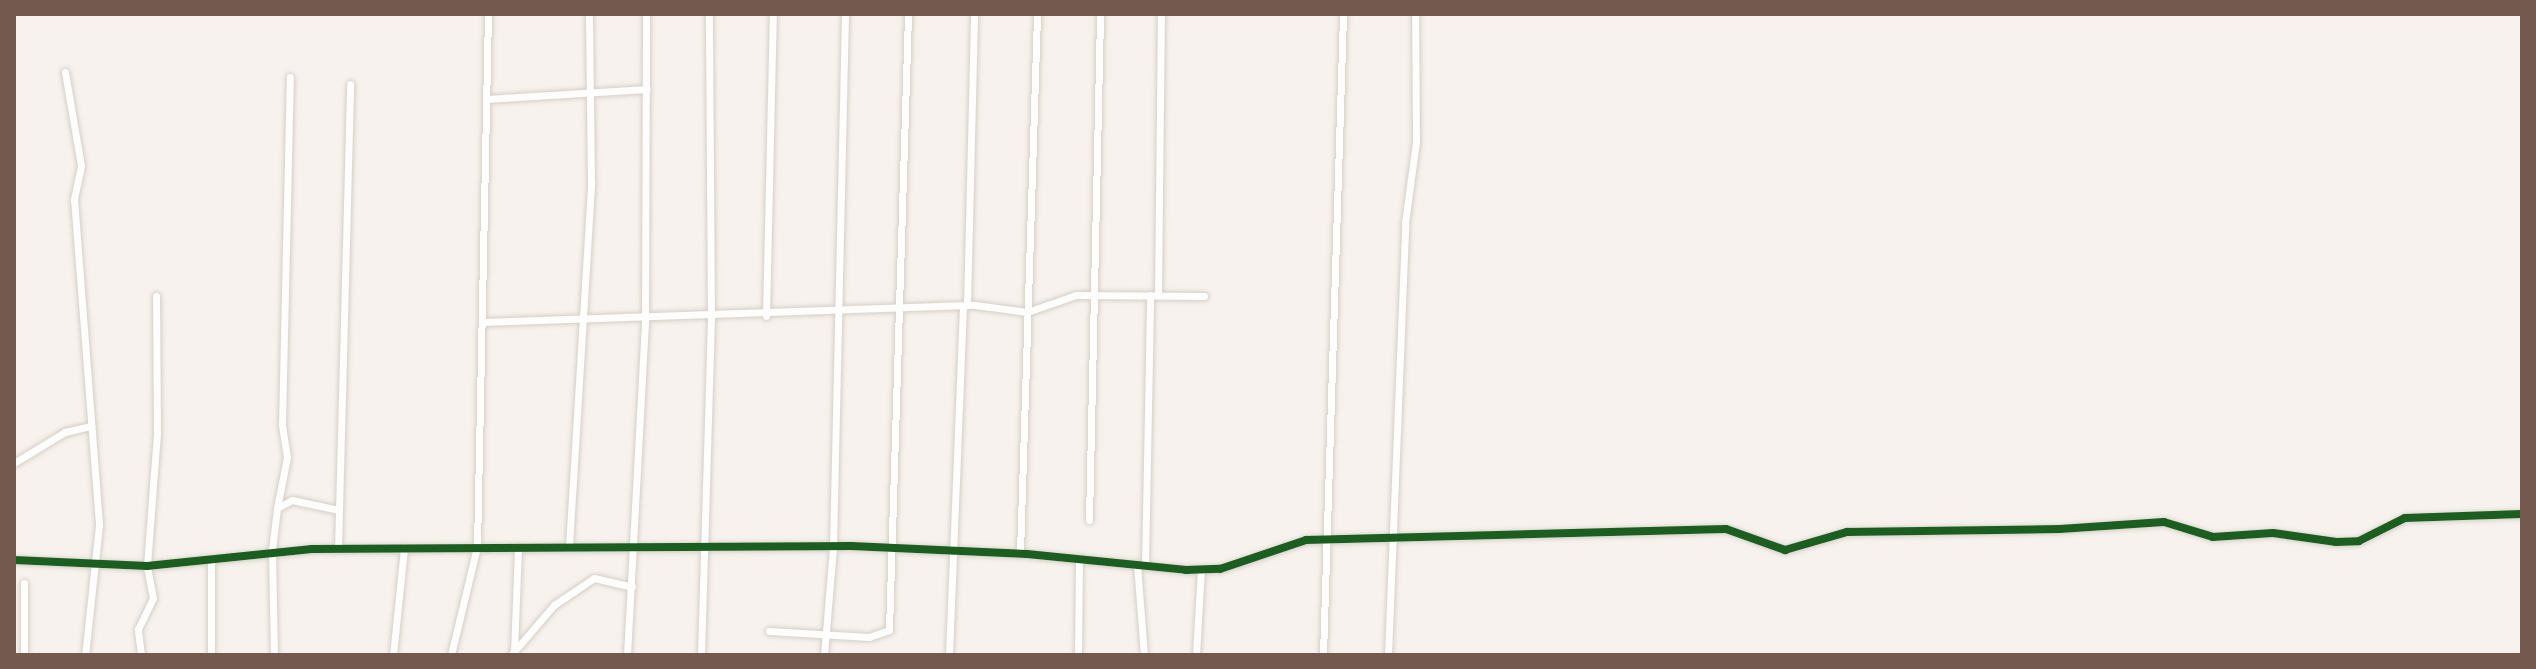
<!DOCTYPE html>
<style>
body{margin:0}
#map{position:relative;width:2536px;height:669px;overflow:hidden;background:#f7f2ed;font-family:Quicksand,sans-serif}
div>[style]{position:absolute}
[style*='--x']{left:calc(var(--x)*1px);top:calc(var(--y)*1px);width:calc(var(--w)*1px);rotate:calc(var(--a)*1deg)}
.roads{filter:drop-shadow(0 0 2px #d5cec8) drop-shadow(0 0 2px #d5cec8)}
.street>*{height:7px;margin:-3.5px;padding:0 3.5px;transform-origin:3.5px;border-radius:3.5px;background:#fefdfc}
.cycleway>*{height:8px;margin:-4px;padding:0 4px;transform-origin:4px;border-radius:4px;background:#1b5e20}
span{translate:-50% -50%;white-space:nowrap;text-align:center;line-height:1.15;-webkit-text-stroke:6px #fef8f0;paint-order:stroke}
.frame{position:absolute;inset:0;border:16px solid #745a4e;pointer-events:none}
</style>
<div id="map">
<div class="roads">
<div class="street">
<div style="--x:65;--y:72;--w:95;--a:80.3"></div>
<div style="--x:81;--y:166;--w:34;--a:102"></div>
<div style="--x:74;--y:199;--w:327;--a:85.6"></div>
<div style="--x:99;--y:525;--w:131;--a:96.1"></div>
<div style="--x:486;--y:99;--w:161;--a:-3.6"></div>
<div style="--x:1158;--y:295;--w:281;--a:-89.4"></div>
<div style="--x:967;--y:305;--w:291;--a:-88.6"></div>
<div style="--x:766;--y:316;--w:302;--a:-88.7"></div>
<div style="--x:483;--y:322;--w:492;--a:-2"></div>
<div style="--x:975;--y:305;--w:52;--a:7.7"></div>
<div style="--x:1027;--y:312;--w:52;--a:-19.1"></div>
<div style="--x:1076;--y:295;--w:128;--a:0.4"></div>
<div style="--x:14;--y:463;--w:60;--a:-31.3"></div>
<div style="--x:65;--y:432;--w:27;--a:-13"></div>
<div style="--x:277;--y:508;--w:52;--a:-78.9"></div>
<div style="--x:287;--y:457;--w:33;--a:-99"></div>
<div style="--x:282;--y:424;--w:347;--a:-88.7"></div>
<div style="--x:1089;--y:520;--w:506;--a:-88.75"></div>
<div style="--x:569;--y:546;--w:365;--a:-86.5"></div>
<div style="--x:591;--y:182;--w:168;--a:-90.7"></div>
<div style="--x:338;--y:549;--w:465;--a:-88.5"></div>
<div style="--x:1020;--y:553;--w:539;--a:-88.19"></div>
<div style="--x:14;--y:560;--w:133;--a:2.6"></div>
<div style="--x:147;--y:566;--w:166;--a:-5.9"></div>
<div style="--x:312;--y:549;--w:539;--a:-0.32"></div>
<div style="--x:851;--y:546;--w:176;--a:2.6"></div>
<div style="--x:1027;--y:554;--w:160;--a:5.7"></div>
<div style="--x:1186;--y:570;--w:34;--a:-2"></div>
<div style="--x:1220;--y:569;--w:91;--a:-18.6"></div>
<div style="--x:1306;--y:540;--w:420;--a:-1.5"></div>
<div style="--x:1726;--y:529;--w:63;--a:19.6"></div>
<div style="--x:1785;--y:550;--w:65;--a:-16.2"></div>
<div style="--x:1847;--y:532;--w:213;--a:-0.8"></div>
<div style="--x:2060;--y:529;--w:104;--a:-3.9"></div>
<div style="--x:2164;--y:522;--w:51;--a:17"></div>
<div style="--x:2213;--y:537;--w:60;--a:-3.8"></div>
<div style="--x:2273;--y:533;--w:64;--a:8.1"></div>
<div style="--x:2336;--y:542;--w:23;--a:-2"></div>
<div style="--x:2359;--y:541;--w:51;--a:-26.6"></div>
<div style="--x:2405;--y:518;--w:117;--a:-2"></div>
<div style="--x:1137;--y:564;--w:91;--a:85.6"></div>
<div style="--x:1145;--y:565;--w:270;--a:-88.9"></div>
<div style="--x:769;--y:631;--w:100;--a:3.4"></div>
<div style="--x:869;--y:637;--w:21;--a:-19"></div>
<div style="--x:889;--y:630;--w:616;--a:-88.23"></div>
<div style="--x:514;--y:652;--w:105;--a:-87.8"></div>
<div style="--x:24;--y:655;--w:72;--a:-90"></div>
<div style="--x:141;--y:655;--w:26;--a:-97"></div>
<div style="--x:138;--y:629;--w:34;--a:-64"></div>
<div style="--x:153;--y:598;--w:33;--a:-101"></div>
<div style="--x:147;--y:566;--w:133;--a:-85.7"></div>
<div style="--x:157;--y:433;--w:137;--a:-90.4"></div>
<div style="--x:211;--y:655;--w:96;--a:-90"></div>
<div style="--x:274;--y:655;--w:105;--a:-91.1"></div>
<div style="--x:272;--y:550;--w:42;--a:-83.2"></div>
<div style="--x:277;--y:508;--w:17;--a:-28"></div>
<div style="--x:292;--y:500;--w:48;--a:12"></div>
<div style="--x:393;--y:655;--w:108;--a:-84.1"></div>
<div style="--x:451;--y:655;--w:111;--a:-76.5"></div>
<div style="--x:477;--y:547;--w:533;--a:-88.82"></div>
<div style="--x:511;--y:655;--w:66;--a:-49.3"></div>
<div style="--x:554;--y:605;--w:48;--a:-34"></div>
<div style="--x:594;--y:578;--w:39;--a:13"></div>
<div style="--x:627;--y:655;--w:337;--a:-86.9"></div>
<div style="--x:645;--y:318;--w:304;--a:-89.8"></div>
<div style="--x:701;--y:655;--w:338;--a:-88.3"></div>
<div style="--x:711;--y:317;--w:303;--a:-90.4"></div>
<div style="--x:824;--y:655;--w:108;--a:-85.2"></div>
<div style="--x:833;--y:547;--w:533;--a:-88.71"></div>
<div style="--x:949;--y:655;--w:349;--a:-87.7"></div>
<div style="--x:1078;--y:655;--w:97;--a:-89.4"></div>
<div style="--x:1196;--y:655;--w:86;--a:-86.7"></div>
<div style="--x:1323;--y:655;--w:641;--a:-88.21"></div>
<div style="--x:1388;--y:655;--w:432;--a:-87.7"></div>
<div style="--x:1405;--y:223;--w:82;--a:-82.3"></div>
<div style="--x:1416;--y:142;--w:128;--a:-90.4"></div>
</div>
</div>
<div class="cycleway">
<div style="--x:14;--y:560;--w:133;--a:2.6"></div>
<div style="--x:147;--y:566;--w:166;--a:-5.9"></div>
<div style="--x:312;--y:549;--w:539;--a:-0.32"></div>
<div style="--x:851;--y:546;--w:176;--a:2.6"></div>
<div style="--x:1027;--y:554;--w:160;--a:5.7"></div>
<div style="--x:1186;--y:570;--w:34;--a:-2"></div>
<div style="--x:1220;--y:569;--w:91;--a:-18.6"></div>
<div style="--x:1306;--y:540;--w:420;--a:-1.5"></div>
<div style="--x:1726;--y:529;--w:63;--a:19.6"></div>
<div style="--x:1785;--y:550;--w:65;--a:-16.2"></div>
<div style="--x:1847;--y:532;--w:213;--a:-0.8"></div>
<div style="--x:2060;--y:529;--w:104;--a:-3.9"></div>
<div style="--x:2164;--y:522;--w:51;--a:17"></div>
<div style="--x:2213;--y:537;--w:60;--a:-3.8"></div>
<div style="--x:2273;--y:533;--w:64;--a:8.1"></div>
<div style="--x:2336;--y:542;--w:23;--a:-2"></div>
<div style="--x:2359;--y:541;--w:51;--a:-26.6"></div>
<div style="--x:2405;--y:518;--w:117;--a:-2"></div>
</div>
<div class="frame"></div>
</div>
